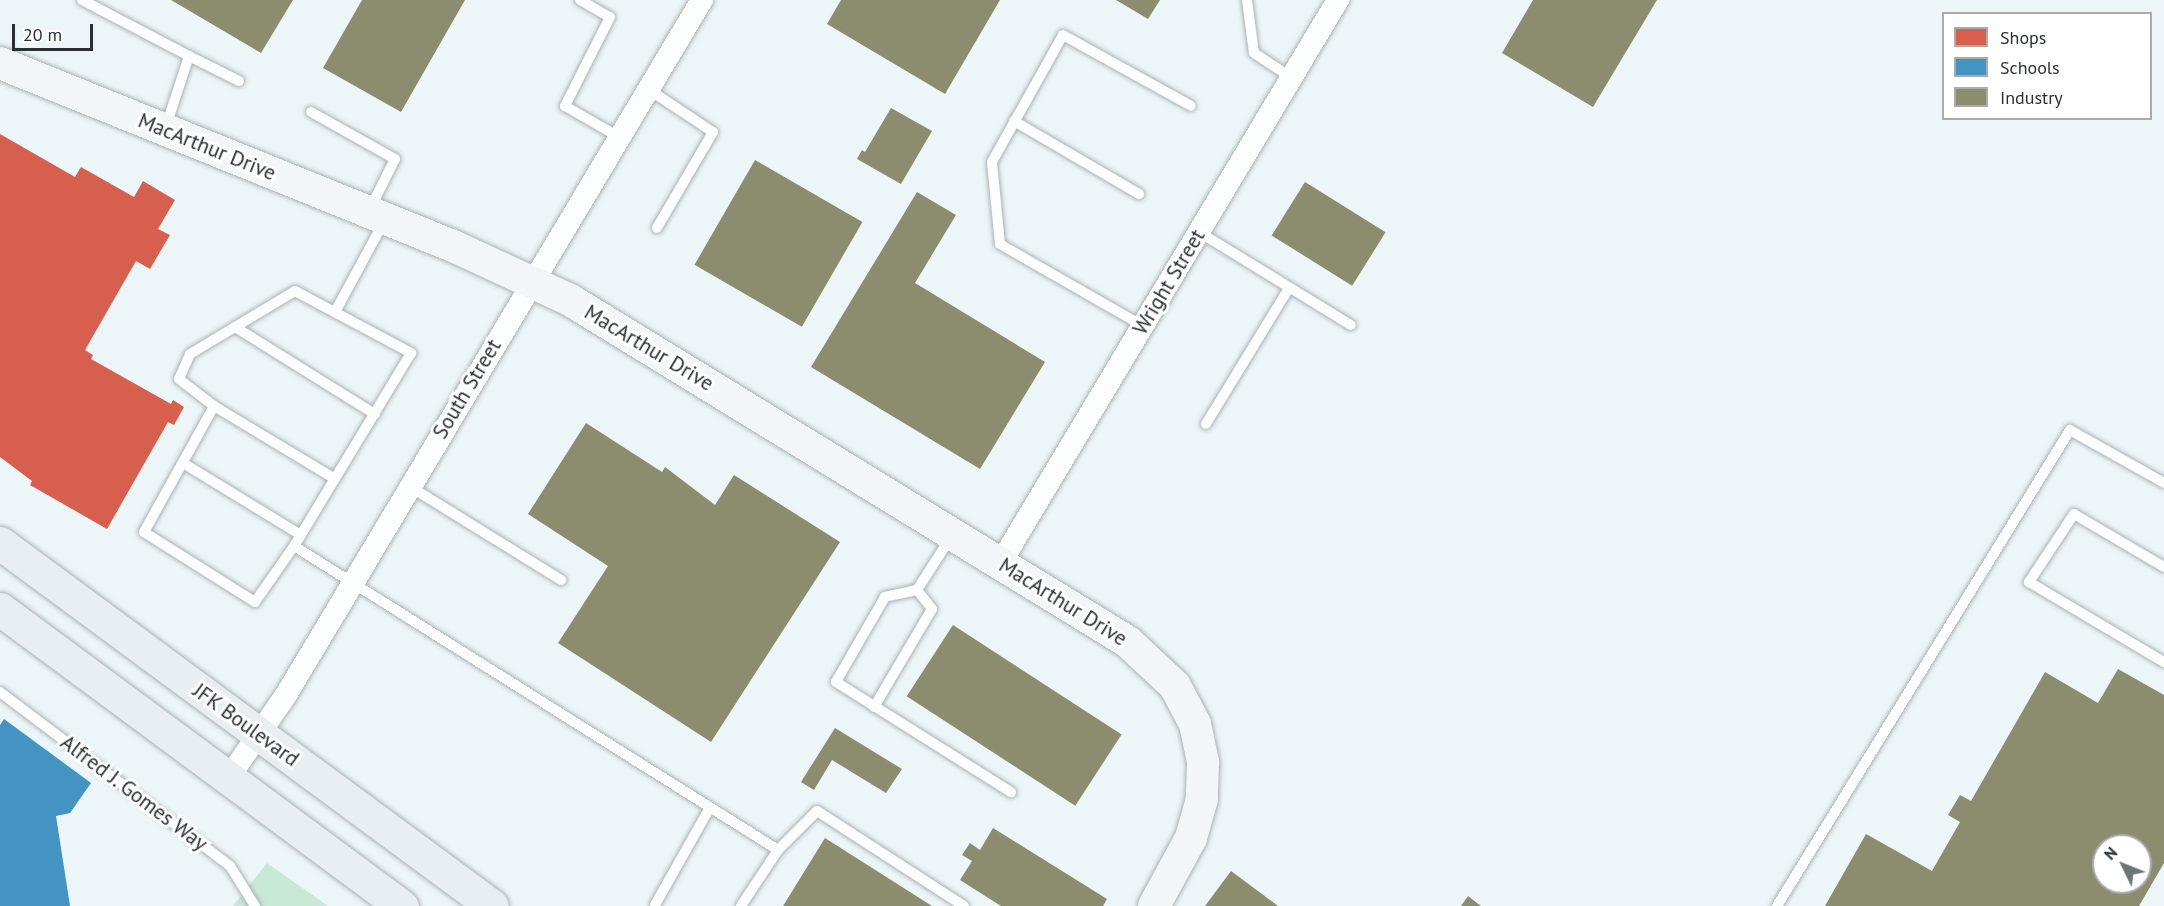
<!DOCTYPE html>
<style>
body{margin:0}
#map{position:relative;width:2164px;height:906px;overflow:hidden;background:#ecf5f8;font-family:"PT Sans",sans-serif}
div>[style]{position:absolute}
[style*='--x']{left:calc(var(--x)*1px);top:calc(var(--y)*1px);width:calc(var(--w)*1px);rotate:calc(var(--a)*1deg)}
.green>*{inset:0;background:#c7e9d6}
.shops>*{inset:0;background:#d6604d}
.schools>*{inset:0;background:#4393c3}
.industry>*{inset:0;background:#8c8c6e;transform-origin:0 0}
.roads{filter:drop-shadow(0 0 2px #abb2b4) drop-shadow(0 0 2px #abb2b4)}
.lane>*{height:10px;margin:-5px;padding:0 5px;transform-origin:5px;border-radius:5px;background:#fcfefe}
.street>*{height:22px;margin:-11px;padding:0 11px;transform-origin:11px;border-radius:11px;background:#fcfefe}
.secondary>*{height:32px;margin:-16px;padding:0 16px;transform-origin:16px;border-radius:16px;background:#f3f6f8}
.primary>*{height:33px;margin:-16.5px;padding:0 16.5px;transform-origin:16.5px;border-radius:16.5px;background:#e9eef3}
span{translate:-50% -50%;white-space:nowrap;text-align:center;line-height:1.15;-webkit-text-stroke:6px #fff;paint-order:stroke}
.street-label{font-size:21px;color:#292f32}
.legend{position:absolute;left:1942px;top:12px;width:210px;height:108px;box-sizing:border-box;background:#fff;border:2px solid #a9acad;margin:0;padding:8px 10px;list-style:none;font-size:18px;color:#292f32}
.legend li{display:flex;align-items:center;gap:12px;height:30px}
.legend b{width:30px;border:2px solid #a9acad}
.north{position:absolute;left:2092px;top:834px;width:60px;height:60px;box-sizing:border-box;background:#fff;border:2px solid #a9acad;border-radius:50%;rotate:313deg;font-size:16px;font-weight:700;line-height:24px;text-align:center;color:#292f32}
.north::after{content:'';display:block;margin:auto;width:21px;height:27px;background:#6d7477;clip-path:polygon(50% 0,100% 100%,50% 72%,0 100%)}
.scale{position:absolute;left:12px;top:24px;width:81px;height:27px;box-sizing:border-box;border:3px solid #292f32;border-top:0;padding-left:8px;font-size:18px;line-height:21px;white-space:nowrap;color:#292f32;-webkit-text-stroke:4px #fff;paint-order:stroke}
</style>
<div id="map">
<div class="green">
<div style="clip-path:polygon(267px 863px,328px 906px,233px 906px)"></div>
</div>
<div class="shops">
<div style="clip-path:polygon(0 134px,75px 177px,81px 167px,134px 197px,143px 181px,175px 200px,158px 229px,170px 235px,150px 269px,136px 261px,85px 350px,93px 355px,91px 359px,171px 404px,173px 400px,184px 407px,174px 425px,168px 422px,107px 529px,30px 485px,32px 481px,0 457px)"></div>
</div>
<div class="schools">
<div style="clip-path:polygon(4px 719px,91px 783px,70px 813px,56px 816px,70px 906px,0 906px,0 725px)"></div>
</div>
<div class="industry">
<div style="clip-path:polygon(171px 0,293px 0,261px 53px)"></div>
<div style="clip-path:polygon(362px 0,465px 0,401px 112px,323px 68px)"></div>
<div style="clip-path:polygon(841px 0,1000px 0,945px 94px,827px 24px)"></div>
<div style="clip-path:polygon(1116px 0,1160px 0,1148px 19px)"></div>
<div style="clip-path:polygon(1533px 0,1657px 0,1593px 107px,1502px 53px)"></div>
<div style="clip-path:polygon(891px 108px,932px 131px,901px 184px,857px 159px,862px 150px,865px 152px)"></div>
<div style="left:755px;top:160px;width:124px;height:121px;rotate:30deg"></div>
<div style="left:1305px;top:182px;width:95px;height:63px;rotate:32deg"></div>
<div style="clip-path:polygon(917px 192px,956px 215px,915px 283px,1045px 362px,980px 469px,811px 367px)"></div>
<div style="clip-path:polygon(586px 423px,662px 472px,665px 467px,715px 505px,734px 475px,840px 542px,711px 742px,558px 643px,608px 566px,528px 514px)"></div>
<div style="left:953px;top:625px;width:201px;height:85px;rotate:33deg"></div>
<div style="clip-path:polygon(evenodd,2118px 669px,2164px 695px,2164px 863px,2139px 906px,1825px 906px,1866px 834px,1932px 871px,1960px 822px,1948px 815px,1960px 795px,1971px 801px,2045px 672px,2098px 703px,2118px 669px,2104px 846px,2140px 846px,2140px 882px,2104px 882px,2104px 846px)"></div>
<div style="clip-path:polygon(835px 728px,902px 769px,886px 793px,832px 760px,814px 790px,801px 782px)"></div>
<div style="clip-path:polygon(993px 828px,1107px 899px,1103px 906px,1001px 906px,960px 880px,972px 861px,962px 855px,970px 843px,980px 850px)"></div>
<div style="clip-path:polygon(825px 838px,932px 906px,783px 906px)"></div>
<div style="clip-path:polygon(1231px 871px,1278px 906px,1205px 906px)"></div>
<div style="clip-path:polygon(1468px 896px,1481px 906px,1461px 906px)"></div>
</div>
<div class="roads">
<div class="lane">
<div style="--x:82;--y:0;--w:121;--a:27.6"></div>
<div style="--x:580;--y:0;--w:34;--a:30"></div>
<div style="--x:610;--y:17;--w:100;--a:116.8"></div>
<div style="--x:565;--y:106;--w:62;--a:29.9"></div>
<div style="--x:1247;--y:0;--w:53;--a:82.5"></div>
<div style="--x:1254;--y:53;--w:45;--a:33.3"></div>
<div style="--x:648;--y:89;--w:78;--a:33.5"></div>
<div style="--x:713;--y:132;--w:111;--a:120.3"></div>
<div style="--x:311;--y:112;--w:96;--a:29.2"></div>
<div style="--x:395;--y:159;--w:56;--a:116.6"></div>
<div style="--x:1014;--y:121;--w:145;--a:30.3"></div>
<div style="--x:166;--y:126;--w:74;--a:-71.8"></div>
<div style="--x:189;--y:56;--w:56;--a:26.6"></div>
<div style="--x:1199;--y:232;--w:178;--a:31.5"></div>
<div style="--x:335;--y:312;--w:105;--a:-61.5"></div>
<div style="--x:1143;--y:326;--w:165;--a:-150.2"></div>
<div style="--x:1000;--y:244;--w:82;--a:-95.6"></div>
<div style="--x:992;--y:162;--w:145;--a:-60.8"></div>
<div style="--x:1063;--y:35;--w:146;--a:29"></div>
<div style="--x:235;--y:327;--w:165;--a:31.9"></div>
<div style="--x:214;--y:406;--w:141;--a:31.1"></div>
<div style="--x:1206;--y:424;--w:159;--a:-58.6"></div>
<div style="--x:183;--y:463;--w:138;--a:31.4"></div>
<div style="--x:409;--y:486;--w:179;--a:31.7"></div>
<div style="--x:951;--y:537;--w:63;--a:122.7"></div>
<div style="--x:917;--y:590;--w:33;--a:168"></div>
<div style="--x:885;--y:597;--w:98;--a:120"></div>
<div style="--x:836;--y:682;--w:207;--a:32.2"></div>
<div style="--x:294;--y:546;--w:68;--a:124.9"></div>
<div style="--x:255;--y:602;--w:131;--a:-147.8"></div>
<div style="--x:144;--y:532;--w:144;--a:-60.9"></div>
<div style="--x:214;--y:406;--w:44;--a:-142.4"></div>
<div style="--x:179;--y:379;--w:27;--a:-66"></div>
<div style="--x:190;--y:354;--w:122;--a:-31"></div>
<div style="--x:295;--y:291;--w:132;--a:28.1"></div>
<div style="--x:411;--y:353;--w:226;--a:121.2"></div>
<div style="--x:294;--y:546;--w:572;--a:32.13"></div>
<div style="--x:778;--y:850;--w:67;--a:123.5"></div>
<div style="--x:2164;--y:567;--w:104;--a:-149.5"></div>
<div style="--x:2074;--y:514;--w:82;--a:123.5"></div>
<div style="--x:2029;--y:582;--w:157;--a:30.7"></div>
<div style="--x:0;--y:692;--w:288;--a:37.1"></div>
<div style="--x:230;--y:866;--w:47;--a:58"></div>
<div style="--x:874;--y:707;--w:114;--a:-59.4"></div>
<div style="--x:932;--y:609;--w:24;--a:-128"></div>
<div style="--x:778;--y:850;--w:55;--a:-45"></div>
<div style="--x:817;--y:811;--w:175;--a:32.9"></div>
<div style="--x:655;--y:905;--w:110;--a:-60.6"></div>
<div style="--x:1777;--y:906;--w:559;--a:-58.39"></div>
<div style="--x:2070;--y:430;--w:108;--a:29.4"></div>
</div>
<div class="street">
<div style="--x:1000;--y:564;--w:658;--a:-59.07"></div>
<div style="--x:229;--y:777;--w:100;--a:-55.2"></div>
<div style="--x:286;--y:695;--w:810;--a:-59.1"></div>
</div>
<div class="secondary">
<div style="--x:0;--y:63;--w:489;--a:22"></div>
<div style="--x:453;--y:246;--w:129;--a:24.8"></div>
<div style="--x:570;--y:300;--w:654;--a:31.5"></div>
<div style="--x:1128;--y:642;--w:64;--a:43.1"></div>
<div style="--x:1175;--y:686;--w:43;--a:62.2"></div>
<div style="--x:1195;--y:724;--w:40;--a:78"></div>
<div style="--x:1203;--y:763;--w:36;--a:92"></div>
<div style="--x:1202;--y:799;--w:41;--a:105.8"></div>
<div style="--x:1191;--y:838;--w:77;--a:118.6"></div>
</div>
<div class="primary">
<div style="--x:0;--y:543;--w:611;--a:36.42"></div>
<div style="--x:0;--y:609;--w:500;--a:36.5"></div>
</div>
</div>
<div class="street-label">
<span style="left:207px;top:147px;rotate:22deg">MacArthur Drive</span>
<span style="left:1169px;top:282px;rotate:-59deg">Wright Street</span>
<span style="left:649px;top:348px;rotate:31deg">MacArthur Drive</span>
<span style="left:467px;top:389px;rotate:-59deg">South Street</span>
<span style="left:1063px;top:602px;rotate:32deg">MacArthur Drive</span>
<span style="left:246px;top:725px;rotate:36deg">JFK Boulevard</span>
<span style="left:134px;top:793px;rotate:37deg">Alfred J. Gomes Way</span>
</div>
<ul class="legend">
<li><b style="height:16px;background:#d6604d"></b>Shops</li>
<li><b style="height:16px;background:#4393c3"></b>Schools</li>
<li><b style="height:16px;background:#8c8c6e"></b>Industry</li>
</ul>
<div class="north">N</div>
<div class="scale">20 m</div>
</div>
